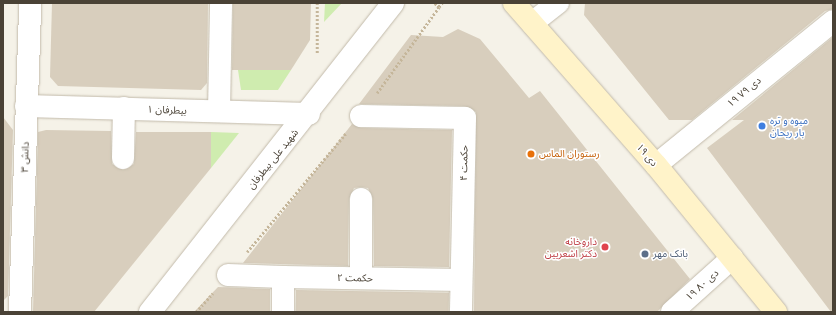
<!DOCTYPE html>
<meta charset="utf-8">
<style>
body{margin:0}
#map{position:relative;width:836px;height:315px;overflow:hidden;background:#f5f2e8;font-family:"Noto Sans","Noto Sans Arabic",sans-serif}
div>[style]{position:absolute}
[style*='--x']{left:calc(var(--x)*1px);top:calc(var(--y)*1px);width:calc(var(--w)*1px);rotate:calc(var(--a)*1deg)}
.green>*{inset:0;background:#cfecaf}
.building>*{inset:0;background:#d8cebd;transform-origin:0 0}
.path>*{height:2.5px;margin-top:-1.25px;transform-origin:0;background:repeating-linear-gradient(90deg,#c5b69a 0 2px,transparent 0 4px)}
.roads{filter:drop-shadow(0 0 1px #c2baaa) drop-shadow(0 0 1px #c2baaa)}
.minor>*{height:22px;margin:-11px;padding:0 11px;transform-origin:11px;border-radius:11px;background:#fff}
.tertiary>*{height:22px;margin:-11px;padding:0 11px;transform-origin:11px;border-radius:11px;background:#fff}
.secondary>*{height:22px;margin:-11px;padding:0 11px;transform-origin:11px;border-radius:11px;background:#fff3c9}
.dots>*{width:11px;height:11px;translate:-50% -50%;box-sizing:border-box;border:2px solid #fff;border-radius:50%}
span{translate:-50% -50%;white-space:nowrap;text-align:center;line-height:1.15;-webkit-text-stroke:3px #fff;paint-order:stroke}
.street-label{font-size:10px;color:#4a4236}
.shop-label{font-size:10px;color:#366cbe}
.left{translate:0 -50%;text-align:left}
.food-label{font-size:10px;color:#c56008}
.health-label{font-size:10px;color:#be3a42}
.right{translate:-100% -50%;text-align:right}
.service-label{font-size:10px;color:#4e5e75}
.frame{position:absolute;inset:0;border:4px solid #4a4236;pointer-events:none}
</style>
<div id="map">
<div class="green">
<div style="clip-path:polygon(325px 3px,342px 3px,324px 22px)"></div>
<div style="clip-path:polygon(238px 70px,291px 70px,278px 90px,241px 90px)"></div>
<div style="clip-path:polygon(211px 132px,239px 133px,211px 168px)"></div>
</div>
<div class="building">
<div style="clip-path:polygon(52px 3px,208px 3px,207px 83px,201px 90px,58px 86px,50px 77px)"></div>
<div style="clip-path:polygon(233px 3px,311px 3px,310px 40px,291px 70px,232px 70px)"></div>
<div style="clip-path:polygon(585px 3px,833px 3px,833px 9px,825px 11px,692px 120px,669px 120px,584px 15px)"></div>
<div style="clip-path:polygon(458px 29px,480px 39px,529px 98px,540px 91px,690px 279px,657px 312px,474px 312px,476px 112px,465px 106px,359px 104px,411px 35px,443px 37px)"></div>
<div style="clip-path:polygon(833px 37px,833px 312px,831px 312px,707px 148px,744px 120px,732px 120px)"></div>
<div style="clip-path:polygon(3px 117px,13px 130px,8px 296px,3px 301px)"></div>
<div style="clip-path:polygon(352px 124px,361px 128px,452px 130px,449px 267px,374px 266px,373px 199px,368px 188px,361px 187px,354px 188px,349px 199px,348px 266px,243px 263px)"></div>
<div style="clip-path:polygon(46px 130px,111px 131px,112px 164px,123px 170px,134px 164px,136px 132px,211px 132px,211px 168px,94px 312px,33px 312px,38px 132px)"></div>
<div style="clip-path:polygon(218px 287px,270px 289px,270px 312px,194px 312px)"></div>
<div style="left:296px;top:290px;width:153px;height:22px;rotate:1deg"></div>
</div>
<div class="path">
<div style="--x:435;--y:3;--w:6;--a:45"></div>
<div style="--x:439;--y:7;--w:5;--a:-53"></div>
<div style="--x:317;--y:53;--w:50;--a:-90"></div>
<div style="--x:377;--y:93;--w:106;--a:-54.2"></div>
<div style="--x:247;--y:252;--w:155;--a:-50.2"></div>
<div style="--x:196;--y:312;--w:25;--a:-48"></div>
</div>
<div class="roads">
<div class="minor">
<div style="--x:532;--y:23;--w:33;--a:-38"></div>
<div style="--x:26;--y:106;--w:283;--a:1.6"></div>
<div style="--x:219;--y:111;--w:108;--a:-88.9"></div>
<div style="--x:361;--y:116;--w:104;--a:1.1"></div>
<div style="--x:465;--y:118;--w:194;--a:91.2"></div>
<div style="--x:123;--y:158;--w:50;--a:-88.9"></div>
<div style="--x:656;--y:165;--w:228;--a:-39.1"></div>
<div style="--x:361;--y:199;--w:79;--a:90"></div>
<div style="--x:228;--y:275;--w:55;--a:2.1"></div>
<div style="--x:20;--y:312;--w:309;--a:-88.1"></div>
<div style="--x:283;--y:312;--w:35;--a:-90"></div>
<div style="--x:283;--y:277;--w:178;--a:1"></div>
<div style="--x:672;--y:312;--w:81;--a:-42"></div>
</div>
<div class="tertiary">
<div style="--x:150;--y:312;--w:393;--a:-51.8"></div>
</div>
<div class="secondary">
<div style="--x:514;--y:3;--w:215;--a:48.8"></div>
<div style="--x:656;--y:165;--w:190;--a:50.8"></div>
</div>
</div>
<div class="dots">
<div style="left:762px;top:126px;background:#3f7fe0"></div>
<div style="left:531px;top:154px;background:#e8710a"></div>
<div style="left:605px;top:247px;background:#e0444e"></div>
<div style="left:645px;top:254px;background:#5c6f8a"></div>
</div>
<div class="street-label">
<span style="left:744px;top:92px;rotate:-40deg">۱۹ دی ۷۹</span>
<span style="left:167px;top:110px;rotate:2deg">بیطرفان ۱</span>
<span style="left:647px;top:155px;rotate:49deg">۱۹ دی</span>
<span style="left:25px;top:157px;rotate:-88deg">دانش ۳</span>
<span style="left:273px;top:159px;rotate:-51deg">شهید علی بیطرفان</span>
<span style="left:464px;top:163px;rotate:-89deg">حکمت ۴</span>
<span style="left:355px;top:278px;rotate:1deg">حکمت ۲</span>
<span style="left:702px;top:285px;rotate:-42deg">۱۹ دی ۸۰</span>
</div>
<div class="shop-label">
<span class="left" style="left:770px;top:126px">میوه و تره<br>بار ریحان</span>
</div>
<div class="food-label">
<span class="left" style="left:539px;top:154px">رستوران الماس</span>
</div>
<div class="health-label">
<span class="right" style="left:597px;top:247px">داروخانه<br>دکتر اشعریین</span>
</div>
<div class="service-label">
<span class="left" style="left:653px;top:254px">بانک مهر</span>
</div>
<div class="frame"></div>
</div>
